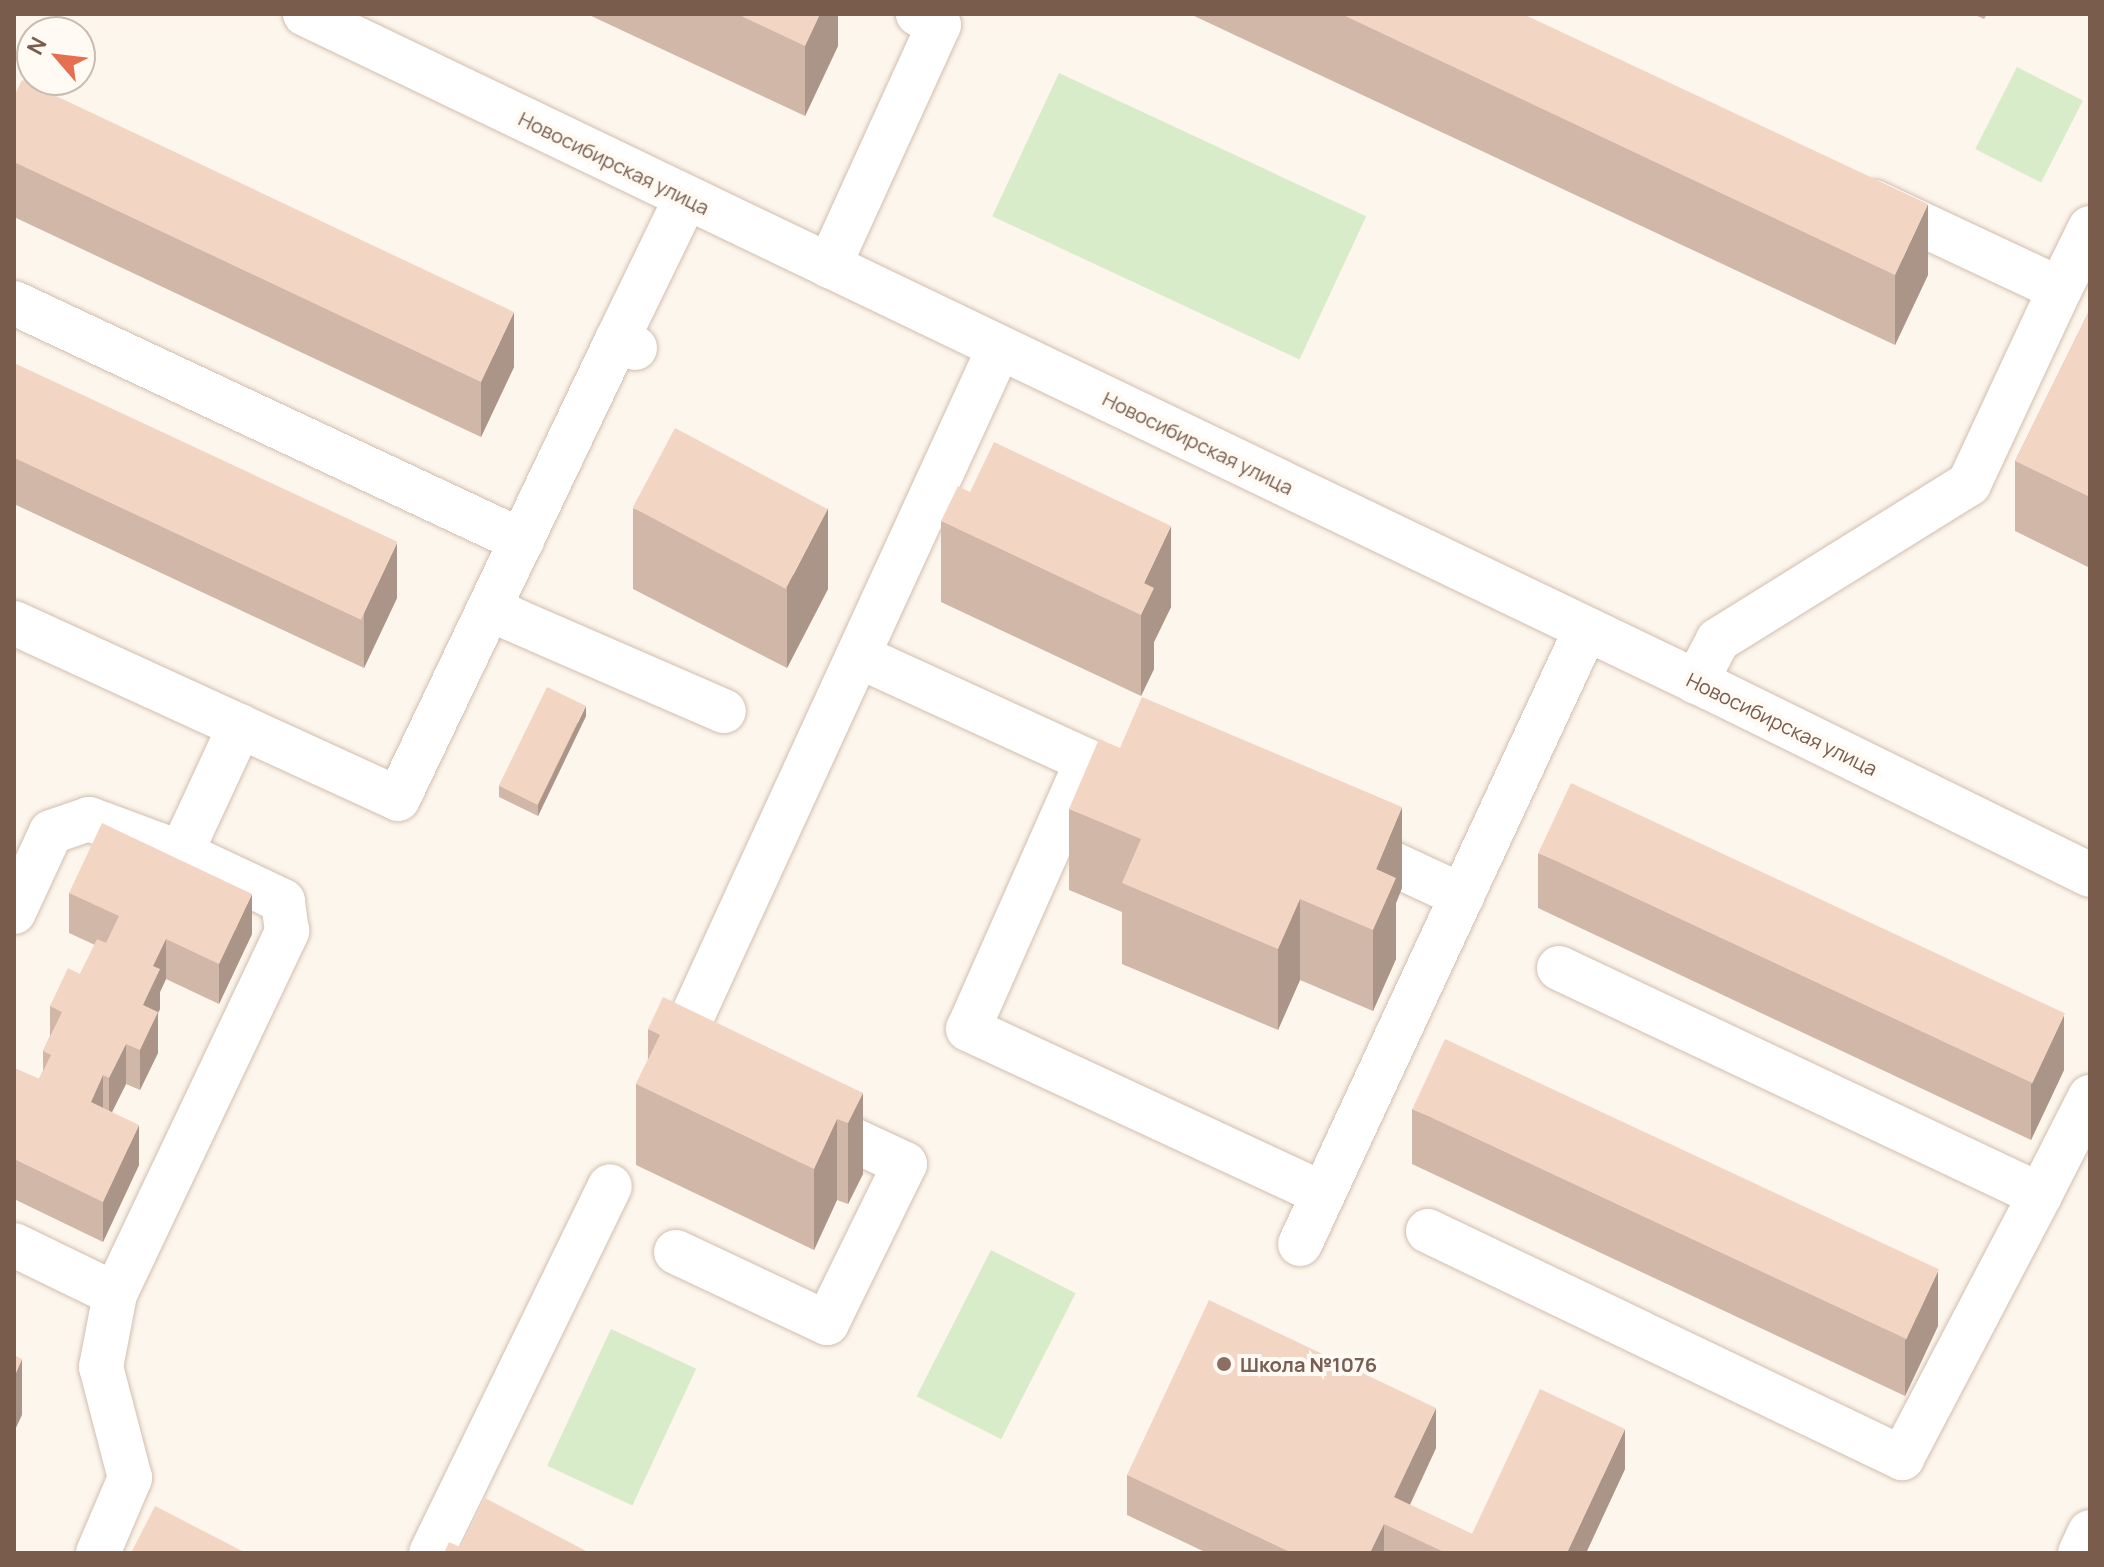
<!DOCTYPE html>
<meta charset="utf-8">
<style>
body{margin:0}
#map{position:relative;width:2104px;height:1567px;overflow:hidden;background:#fdf6ec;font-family:Manrope,sans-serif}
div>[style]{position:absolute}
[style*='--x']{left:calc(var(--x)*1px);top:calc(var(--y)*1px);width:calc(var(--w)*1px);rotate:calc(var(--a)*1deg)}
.green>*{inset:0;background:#d8ecc9;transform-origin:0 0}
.roads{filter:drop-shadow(0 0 2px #d1beb0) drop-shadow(0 0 2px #d1beb0)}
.minor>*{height:44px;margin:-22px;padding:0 22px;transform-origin:22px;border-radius:22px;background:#fff}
.wall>*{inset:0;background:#d1b7a8}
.shaded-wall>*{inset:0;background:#aa9588}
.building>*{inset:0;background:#f3d5c3;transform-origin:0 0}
.dots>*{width:22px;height:22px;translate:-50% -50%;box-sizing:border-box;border:4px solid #fffaf3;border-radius:50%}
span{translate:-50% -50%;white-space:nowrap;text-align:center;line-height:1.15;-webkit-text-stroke:8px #fffaf3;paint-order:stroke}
.street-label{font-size:20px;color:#7a5c4d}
.education-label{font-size:20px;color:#785e54;font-weight:700}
.left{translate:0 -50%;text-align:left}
.frame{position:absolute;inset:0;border:16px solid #7a5c4d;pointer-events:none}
.north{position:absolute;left:16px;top:16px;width:80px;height:80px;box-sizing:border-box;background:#fffaf3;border:2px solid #cabbb1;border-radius:50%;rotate:298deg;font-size:22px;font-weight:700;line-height:32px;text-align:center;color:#7a5c4d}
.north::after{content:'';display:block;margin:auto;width:28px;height:36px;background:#e76f51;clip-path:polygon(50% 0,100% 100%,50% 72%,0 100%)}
</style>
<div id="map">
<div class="green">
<div style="left:2017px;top:67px;width:74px;height:92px;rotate:27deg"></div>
<div style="left:1059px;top:73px;width:339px;height:158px;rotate:25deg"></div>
<div style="left:991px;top:1250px;width:95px;height:164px;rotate:27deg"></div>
<div style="left:611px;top:1329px;width:94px;height:151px;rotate:25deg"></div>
</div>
<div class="roads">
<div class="minor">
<div style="--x:305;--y:14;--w:1561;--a:25.63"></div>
<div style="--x:1712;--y:689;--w:421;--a:26.2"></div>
<div style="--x:1874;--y:202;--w:205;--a:25.1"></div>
<div style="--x:2060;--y:289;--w:68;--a:-63.8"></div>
<div style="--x:829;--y:266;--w:265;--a:-65.5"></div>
<div style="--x:939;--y:25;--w:24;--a:-152"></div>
<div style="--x:14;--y:303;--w:561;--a:25.1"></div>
<div style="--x:635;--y:348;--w:20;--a:-156"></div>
<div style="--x:617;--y:340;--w:158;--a:-64.1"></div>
<div style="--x:489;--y:609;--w:256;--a:23.5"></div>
<div style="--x:14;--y:623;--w:422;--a:24.6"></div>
<div style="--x:398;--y:799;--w:509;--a:-64.49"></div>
<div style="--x:858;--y:656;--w:252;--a:24.6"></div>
<div style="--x:1087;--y:761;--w:293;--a:113.9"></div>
<div style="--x:968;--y:1029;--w:391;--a:24.9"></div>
<div style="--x:1696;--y:682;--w:47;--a:-62.4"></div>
<div style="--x:1718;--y:640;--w:296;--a:-31.9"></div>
<div style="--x:1969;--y:484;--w:215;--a:-65"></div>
<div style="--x:1348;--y:843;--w:126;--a:24.9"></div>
<div style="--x:14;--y:912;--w:88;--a:-65.2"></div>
<div style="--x:51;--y:832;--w:40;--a:-18.9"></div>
<div style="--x:89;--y:819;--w:98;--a:20.3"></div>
<div style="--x:1559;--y:968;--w:532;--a:25.26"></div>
<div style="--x:2040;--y:1195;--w:110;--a:-63"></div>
<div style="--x:684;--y:1061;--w:11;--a:-153"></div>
<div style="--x:674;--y:1056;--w:779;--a:-65.34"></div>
<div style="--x:1428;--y:1231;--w:526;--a:25.59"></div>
<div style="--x:1902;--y:1458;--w:297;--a:-62.3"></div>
<div style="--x:1300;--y:1244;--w:678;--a:-65.06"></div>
<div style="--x:14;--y:1245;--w:112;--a:25.9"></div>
<div style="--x:676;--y:1252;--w:167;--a:25.2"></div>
<div style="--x:827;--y:1323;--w:177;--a:-63.9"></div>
<div style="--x:905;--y:1164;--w:107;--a:-155.1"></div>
<div style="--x:98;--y:1553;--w:82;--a:-66.9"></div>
<div style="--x:130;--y:1478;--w:115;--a:-104.6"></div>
<div style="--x:101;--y:1367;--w:74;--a:-79.1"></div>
<div style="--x:115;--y:1294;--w:402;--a:-64.6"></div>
<div style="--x:287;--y:931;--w:30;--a:-98"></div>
<div style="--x:283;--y:901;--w:113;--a:-154.8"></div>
<div style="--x:181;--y:853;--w:140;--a:-65.1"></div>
<div style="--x:431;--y:1553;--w:408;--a:-64"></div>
<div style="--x:2080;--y:1553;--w:23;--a:-65"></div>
</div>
</div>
<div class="wall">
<div style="clip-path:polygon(587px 14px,838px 14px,838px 46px,805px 116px)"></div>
<div style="clip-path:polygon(1190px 14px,1523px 14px,1928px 275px,1895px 345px)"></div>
<div style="clip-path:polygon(1973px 14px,1987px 14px,1984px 19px)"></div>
<div style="clip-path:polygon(14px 96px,514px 367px,481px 437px,14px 217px)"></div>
<div style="clip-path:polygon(2090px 309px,2090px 568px,2015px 531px,2015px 461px)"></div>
<div style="clip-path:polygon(14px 363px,397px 598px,364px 668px,14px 504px)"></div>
<div style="clip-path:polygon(633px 508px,828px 589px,787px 668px,633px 589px)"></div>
<div style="clip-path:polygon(941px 521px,1171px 607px,1154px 642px,1154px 669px,1141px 696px,941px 602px)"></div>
<div style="clip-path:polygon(586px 716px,538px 816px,499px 797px,499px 786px)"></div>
<div style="clip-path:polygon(1069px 809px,1402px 888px,1396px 903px,1396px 959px,1373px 1011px,1300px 980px,1278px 1030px,1122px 964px,1122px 912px,1069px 890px)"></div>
<div style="clip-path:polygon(1538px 853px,2064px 1070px,2031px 1140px,1538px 908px)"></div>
<div style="clip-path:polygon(69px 893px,252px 934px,219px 1004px,166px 979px,160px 992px,160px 1009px,158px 1013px,158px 1053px,140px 1090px,126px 1084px,112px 1112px,139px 1165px,103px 1242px,14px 1199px,14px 1068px,39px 1079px,43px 1071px,43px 1051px,50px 1036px,50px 1006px,80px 974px,95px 945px,69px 933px)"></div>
<div style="clip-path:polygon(648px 1029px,863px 1093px,863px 1174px,848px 1204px,837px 1200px,814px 1250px,636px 1165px,636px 1084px,648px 1060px)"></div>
<div style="clip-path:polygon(1412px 1109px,1938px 1326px,1905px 1396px,1412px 1164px)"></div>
<div style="clip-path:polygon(1436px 1448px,1410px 1505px,1472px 1534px,1625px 1469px,1586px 1553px,1207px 1553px,1127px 1515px,1127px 1475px)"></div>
</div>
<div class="shaded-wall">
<div style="clip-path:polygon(820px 14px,838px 14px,838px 46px,805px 116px,805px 46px)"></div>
<div style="clip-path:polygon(1928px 204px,1928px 275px,1895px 345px,1895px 275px)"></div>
<div style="clip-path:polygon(514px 312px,514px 367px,481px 437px,481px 382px)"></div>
<div style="clip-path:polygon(828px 508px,828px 589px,787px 668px,787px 587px)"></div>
<div style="clip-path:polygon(1171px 526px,1171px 607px,1154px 642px,1154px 669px,1141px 696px,1141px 615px,1144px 583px)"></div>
<div style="clip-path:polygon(397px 543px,397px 598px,364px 668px,364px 613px)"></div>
<div style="clip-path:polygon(586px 706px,586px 716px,538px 816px,538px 805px)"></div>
<div style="clip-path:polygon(1402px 807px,1402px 888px,1396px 903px,1396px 959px,1373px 1011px,1373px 930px,1376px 869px)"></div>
<div style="clip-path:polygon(252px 894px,252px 934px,219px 1004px,219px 964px)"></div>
<div style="clip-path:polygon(1300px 899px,1300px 980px,1278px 1030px,1278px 949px)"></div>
<div style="clip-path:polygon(166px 939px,166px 979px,160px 992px,160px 1009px,158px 1013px,158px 1053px,140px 1090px,140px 1050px,143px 1005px,153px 966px)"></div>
<div style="clip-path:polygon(2064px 1015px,2064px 1070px,2031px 1140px,2031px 1085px)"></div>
<div style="clip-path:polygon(126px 1044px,126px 1084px,109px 1118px,109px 1078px)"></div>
<div style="clip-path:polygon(103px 1075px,103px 1115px,91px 1102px)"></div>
<div style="clip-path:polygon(863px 1093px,863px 1174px,848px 1204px,848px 1123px)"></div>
<div style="clip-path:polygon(837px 1119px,837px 1200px,814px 1250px,814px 1169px)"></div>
<div style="clip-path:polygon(139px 1125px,139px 1165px,103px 1242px,103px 1202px)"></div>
<div style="clip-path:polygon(1938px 1271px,1938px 1326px,1905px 1396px,1905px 1341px)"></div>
<div style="clip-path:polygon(22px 1359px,22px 1415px,14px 1432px,14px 1377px)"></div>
<div style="clip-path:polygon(1436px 1408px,1436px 1448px,1398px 1530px,1394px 1497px)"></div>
<div style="clip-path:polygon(1625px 1429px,1625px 1469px,1586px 1553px,1567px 1553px)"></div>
<div style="clip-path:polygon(1384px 1524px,1384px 1553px,1370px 1553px)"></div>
</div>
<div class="building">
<div style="clip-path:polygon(737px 14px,820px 14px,805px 46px)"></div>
<div style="clip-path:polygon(1341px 14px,1523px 14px,1928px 204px,1895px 275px)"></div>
<div style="clip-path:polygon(22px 80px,514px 312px,481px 382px,14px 162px,14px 96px)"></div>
<div style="clip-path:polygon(2090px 309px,2090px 497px,2015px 461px)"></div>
<div style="left:14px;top:363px;width:423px;height:86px;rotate:25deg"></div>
<div style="left:675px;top:428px;width:173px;height:90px;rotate:28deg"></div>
<div style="clip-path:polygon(994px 442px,1171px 526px,1144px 583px,1154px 588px,1141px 615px,941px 521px,958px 486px,970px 492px)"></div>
<div style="left:547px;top:687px;width:43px;height:110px;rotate:26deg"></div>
<div style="clip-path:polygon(1142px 697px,1402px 807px,1376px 869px,1396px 878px,1373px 930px,1300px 899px,1278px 949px,1122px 883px,1141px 839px,1069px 809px,1099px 739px,1120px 748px)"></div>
<div style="left:1571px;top:783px;width:545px;height:77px;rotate:25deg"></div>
<div style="clip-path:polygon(102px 823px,252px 894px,219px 964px,166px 939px,153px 966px,160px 969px,143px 1005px,158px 1012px,140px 1050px,126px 1044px,109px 1078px,103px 1075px,91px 1102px,139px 1125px,103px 1202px,14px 1159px,14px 1068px,39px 1079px,51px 1055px,43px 1051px,62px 1012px,50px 1006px,68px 968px,80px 974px,97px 939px,106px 943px,119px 916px,69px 893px)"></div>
<div style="clip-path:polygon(663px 997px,863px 1093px,848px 1123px,837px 1119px,814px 1169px,636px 1084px,660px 1035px,648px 1029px)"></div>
<div style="left:1445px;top:1039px;width:545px;height:77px;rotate:25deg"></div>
<div style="clip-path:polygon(1209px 1300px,1436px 1408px,1394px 1497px,1472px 1534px,1540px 1389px,1625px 1429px,1567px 1553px,1446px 1553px,1384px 1524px,1370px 1553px,1292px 1553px,1127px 1475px)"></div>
<div style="clip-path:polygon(14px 1355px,22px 1359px,14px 1377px)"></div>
<div style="clip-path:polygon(485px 1498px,590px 1553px,444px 1553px,449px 1542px,460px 1547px)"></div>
<div style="clip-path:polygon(155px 1506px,246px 1553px,131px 1553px)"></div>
</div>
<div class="dots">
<div style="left:1224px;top:1364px;background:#8d6e63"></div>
</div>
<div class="street-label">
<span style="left:614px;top:163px;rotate:26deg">Новосибирская улица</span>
<span style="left:1198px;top:443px;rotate:26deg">Новосибирская улица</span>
<span style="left:1782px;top:724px;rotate:26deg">Новосибирская улица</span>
</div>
<div class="education-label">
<span class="left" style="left:1240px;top:1364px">Школа №1076</span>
</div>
<div class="frame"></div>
<div class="north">N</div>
</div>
